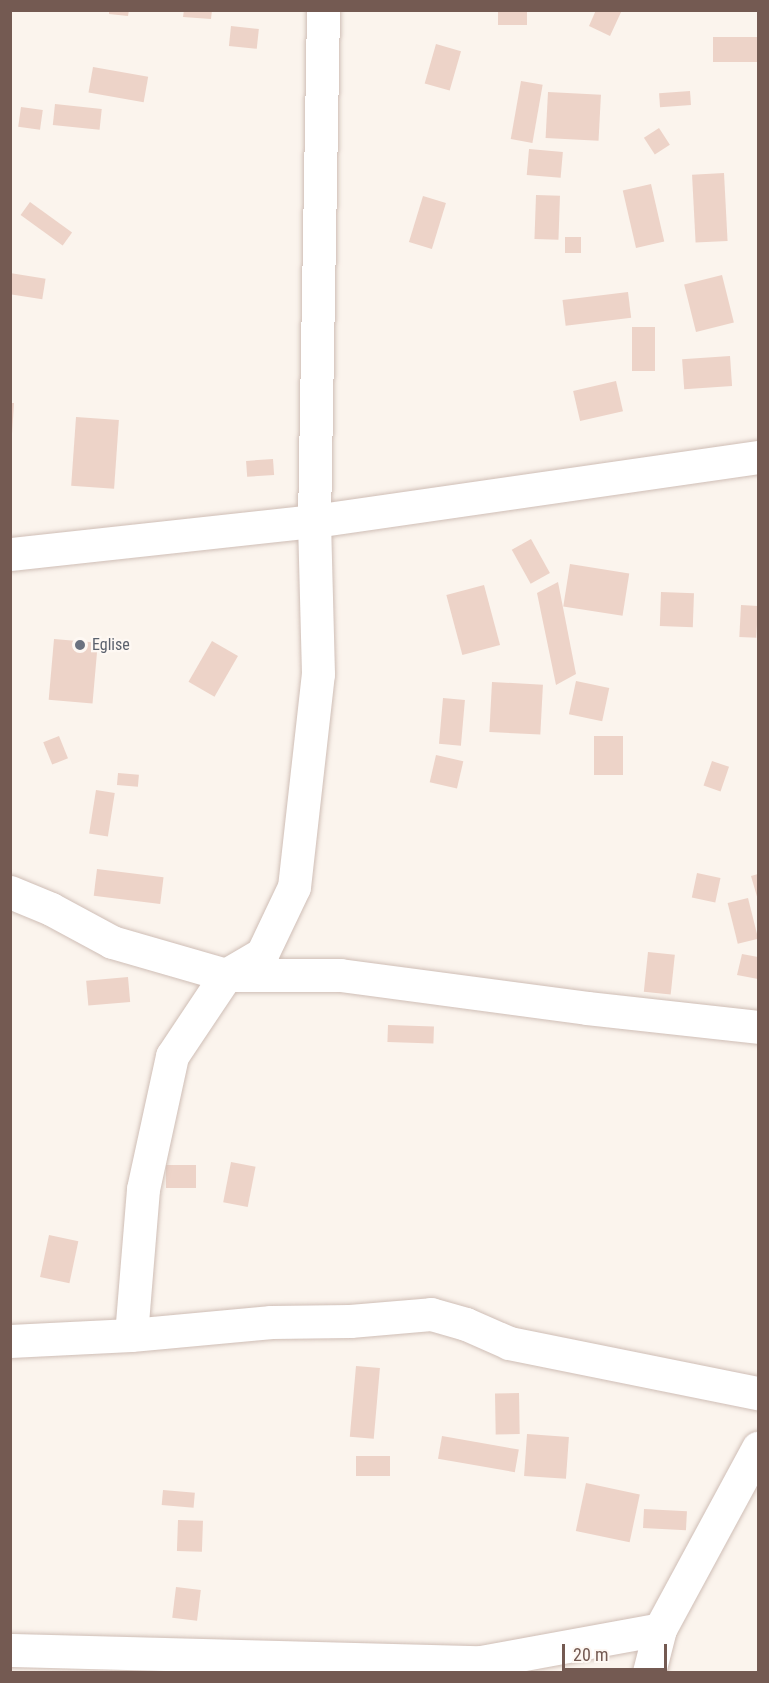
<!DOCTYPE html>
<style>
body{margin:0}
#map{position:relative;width:769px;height:1683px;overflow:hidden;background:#fbf4ed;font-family:"Roboto Condensed",sans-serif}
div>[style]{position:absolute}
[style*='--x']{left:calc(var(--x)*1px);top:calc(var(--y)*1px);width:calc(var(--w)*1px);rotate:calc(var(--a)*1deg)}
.building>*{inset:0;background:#edd3c8;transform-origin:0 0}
.roads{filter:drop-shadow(0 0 2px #cfbeb6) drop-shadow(0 0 2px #cfbeb6)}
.minor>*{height:33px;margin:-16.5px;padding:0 16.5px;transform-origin:16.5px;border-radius:16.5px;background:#fff}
.dots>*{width:16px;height:16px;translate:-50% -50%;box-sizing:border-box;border:3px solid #fef8f3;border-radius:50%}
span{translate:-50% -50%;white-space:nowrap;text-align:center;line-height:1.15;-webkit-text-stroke:4.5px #fef8f3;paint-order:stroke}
.worship-label{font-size:16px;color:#5b616d}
.left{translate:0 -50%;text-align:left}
.frame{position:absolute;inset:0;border:12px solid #745a52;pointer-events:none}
.scale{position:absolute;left:562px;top:1644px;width:105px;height:27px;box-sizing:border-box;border:3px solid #745a52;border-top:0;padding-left:8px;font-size:18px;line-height:21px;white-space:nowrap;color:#745a52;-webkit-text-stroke:4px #fef8f3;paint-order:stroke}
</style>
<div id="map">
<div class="building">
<div style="clip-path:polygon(109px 10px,129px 10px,128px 16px,109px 14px)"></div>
<div style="clip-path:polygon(184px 10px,212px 10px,211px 19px,183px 17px)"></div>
<div style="left:498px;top:10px;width:29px;height:15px"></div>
<div style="clip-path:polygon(596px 10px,622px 10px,610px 36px,589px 26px)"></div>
<div style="left:231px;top:26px;width:28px;height:20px;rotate:6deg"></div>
<div style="left:758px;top:37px;width:25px;height:45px;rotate:90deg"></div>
<div style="left:436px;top:44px;width:26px;height:41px;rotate:16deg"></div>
<div style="left:93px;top:67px;width:56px;height:26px;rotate:10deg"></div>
<div style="left:521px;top:81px;width:22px;height:59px;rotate:10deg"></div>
<div style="left:690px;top:91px;width:14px;height:31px;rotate:86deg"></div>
<div style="left:548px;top:92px;width:53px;height:46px;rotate:3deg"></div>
<div style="left:55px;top:104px;width:47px;height:21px;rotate:6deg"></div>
<div style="left:21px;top:107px;width:22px;height:20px;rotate:8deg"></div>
<div style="left:659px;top:128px;width:20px;height:18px;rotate:57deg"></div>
<div style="left:529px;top:149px;width:34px;height:26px;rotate:5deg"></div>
<div style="left:724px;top:173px;width:68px;height:32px;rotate:87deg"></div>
<div style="left:651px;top:184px;width:59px;height:29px;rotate:77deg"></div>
<div style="left:536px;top:195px;width:24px;height:44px;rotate:2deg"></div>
<div style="left:423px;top:196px;width:24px;height:48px;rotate:17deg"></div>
<div style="left:30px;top:202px;width:52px;height:16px;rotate:36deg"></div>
<div style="left:565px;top:237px;width:16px;height:16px"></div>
<div style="left:10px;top:273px;width:36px;height:21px;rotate:9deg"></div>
<div style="left:722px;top:275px;width:49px;height:39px;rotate:76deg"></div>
<div style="left:628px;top:292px;width:26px;height:66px;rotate:83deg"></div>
<div style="left:632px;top:327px;width:23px;height:44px"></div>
<div style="left:730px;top:356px;width:30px;height:48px;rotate:86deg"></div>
<div style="left:616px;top:381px;width:31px;height:44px;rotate:77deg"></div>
<div style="clip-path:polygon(10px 403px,14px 403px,12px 434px,10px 434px)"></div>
<div style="left:76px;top:417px;width:43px;height:69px;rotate:4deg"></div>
<div style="left:273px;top:459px;width:16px;height:27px;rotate:86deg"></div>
<div style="left:531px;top:539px;width:39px;height:22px;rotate:61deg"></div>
<div style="left:570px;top:564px;width:60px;height:43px;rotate:9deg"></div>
<div style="clip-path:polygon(558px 582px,576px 674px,556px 685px,537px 593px)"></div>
<div style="left:484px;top:585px;width:62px;height:39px;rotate:75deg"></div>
<div style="left:661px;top:592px;width:33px;height:34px;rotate:2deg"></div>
<div style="left:741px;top:605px;width:17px;height:32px;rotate:3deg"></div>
<div style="left:54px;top:639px;width:44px;height:61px;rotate:5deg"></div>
<div style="left:212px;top:641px;width:30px;height:47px;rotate:30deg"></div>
<div style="left:576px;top:681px;width:34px;height:34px;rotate:12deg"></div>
<div style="left:492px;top:682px;width:51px;height:50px;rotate:3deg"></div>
<div style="left:443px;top:698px;width:22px;height:46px;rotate:5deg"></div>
<div style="left:59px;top:736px;width:24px;height:17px;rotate:68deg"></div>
<div style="left:623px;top:736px;width:39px;height:29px;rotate:90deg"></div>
<div style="left:436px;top:755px;width:28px;height:28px;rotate:13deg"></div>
<div style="left:712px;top:761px;width:18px;height:26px;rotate:19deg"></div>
<div style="left:118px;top:773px;width:21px;height:12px;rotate:5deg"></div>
<div style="left:96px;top:790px;width:19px;height:44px;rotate:9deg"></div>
<div style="left:97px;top:869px;width:67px;height:27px;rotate:7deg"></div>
<div style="left:697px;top:873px;width:24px;height:25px;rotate:12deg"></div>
<div style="clip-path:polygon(758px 874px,758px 900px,751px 876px)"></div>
<div style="left:748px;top:898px;width:42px;height:21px;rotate:76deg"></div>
<div style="left:648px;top:952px;width:27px;height:40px;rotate:6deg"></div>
<div style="clip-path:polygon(742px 954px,758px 957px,758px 979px,737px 975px)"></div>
<div style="left:128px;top:977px;width:25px;height:42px;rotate:85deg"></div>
<div style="left:388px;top:1025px;width:46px;height:17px;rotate:2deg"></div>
<div style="left:231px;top:1162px;width:25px;height:41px;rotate:11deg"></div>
<div style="left:166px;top:1165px;width:30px;height:23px"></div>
<div style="left:49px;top:1235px;width:30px;height:43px;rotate:12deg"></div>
<div style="left:356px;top:1366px;width:24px;height:71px;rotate:5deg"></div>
<div style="left:519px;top:1393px;width:41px;height:24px;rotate:89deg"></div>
<div style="left:527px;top:1434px;width:42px;height:42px;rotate:4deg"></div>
<div style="left:442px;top:1436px;width:78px;height:23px;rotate:10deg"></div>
<div style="left:390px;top:1456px;width:20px;height:34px;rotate:90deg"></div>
<div style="left:586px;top:1483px;width:55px;height:49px;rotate:12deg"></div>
<div style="left:163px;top:1490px;width:32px;height:15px;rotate:5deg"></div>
<div style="left:644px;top:1509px;width:43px;height:19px;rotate:3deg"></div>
<div style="left:178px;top:1520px;width:25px;height:31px;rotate:2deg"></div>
<div style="left:176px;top:1587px;width:25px;height:31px;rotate:7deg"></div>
</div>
<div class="roads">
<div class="minor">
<div style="--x:10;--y:554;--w:306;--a:-6.2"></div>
<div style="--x:314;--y:521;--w:449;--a:-8.2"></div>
<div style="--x:10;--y:892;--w:44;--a:22.5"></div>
<div style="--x:51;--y:909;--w:69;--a:28.4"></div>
<div style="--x:112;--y:942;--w:119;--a:16.1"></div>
<div style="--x:226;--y:975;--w:97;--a:123.7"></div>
<div style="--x:172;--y:1056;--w:136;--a:102.3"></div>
<div style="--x:143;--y:1189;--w:146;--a:94.7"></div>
<div style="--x:226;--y:975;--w:42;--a:-30.3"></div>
<div style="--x:262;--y:954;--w:74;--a:-64.5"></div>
<div style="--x:294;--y:887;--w:214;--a:-83.6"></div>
<div style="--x:318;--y:674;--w:153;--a:-91.5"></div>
<div style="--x:314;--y:521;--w:511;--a:-88.99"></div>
<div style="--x:227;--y:975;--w:113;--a:0"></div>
<div style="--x:340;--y:975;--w:249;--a:7.6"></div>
<div style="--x:587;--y:1008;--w:172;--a:6.3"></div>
<div style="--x:10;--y:1341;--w:121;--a:-2.8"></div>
<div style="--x:131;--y:1335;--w:141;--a:-5.3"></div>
<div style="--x:271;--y:1322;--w:79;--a:-0.7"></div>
<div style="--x:350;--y:1321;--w:81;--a:-4.9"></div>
<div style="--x:431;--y:1314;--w:36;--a:16"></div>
<div style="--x:466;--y:1324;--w:47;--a:23.8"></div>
<div style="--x:509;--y:1343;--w:254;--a:11.4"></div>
<div style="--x:10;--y:1650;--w:471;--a:1.5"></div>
<div style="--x:481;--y:1662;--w:182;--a:-10.4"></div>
<div style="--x:649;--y:1672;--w:44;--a:-75.7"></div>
<div style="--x:660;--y:1629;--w:206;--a:-61.6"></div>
</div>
</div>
<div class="dots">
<div style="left:80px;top:645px;background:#6b7280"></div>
</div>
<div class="worship-label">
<span class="left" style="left:92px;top:645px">Eglise</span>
</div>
<div class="frame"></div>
<div class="scale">20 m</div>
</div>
